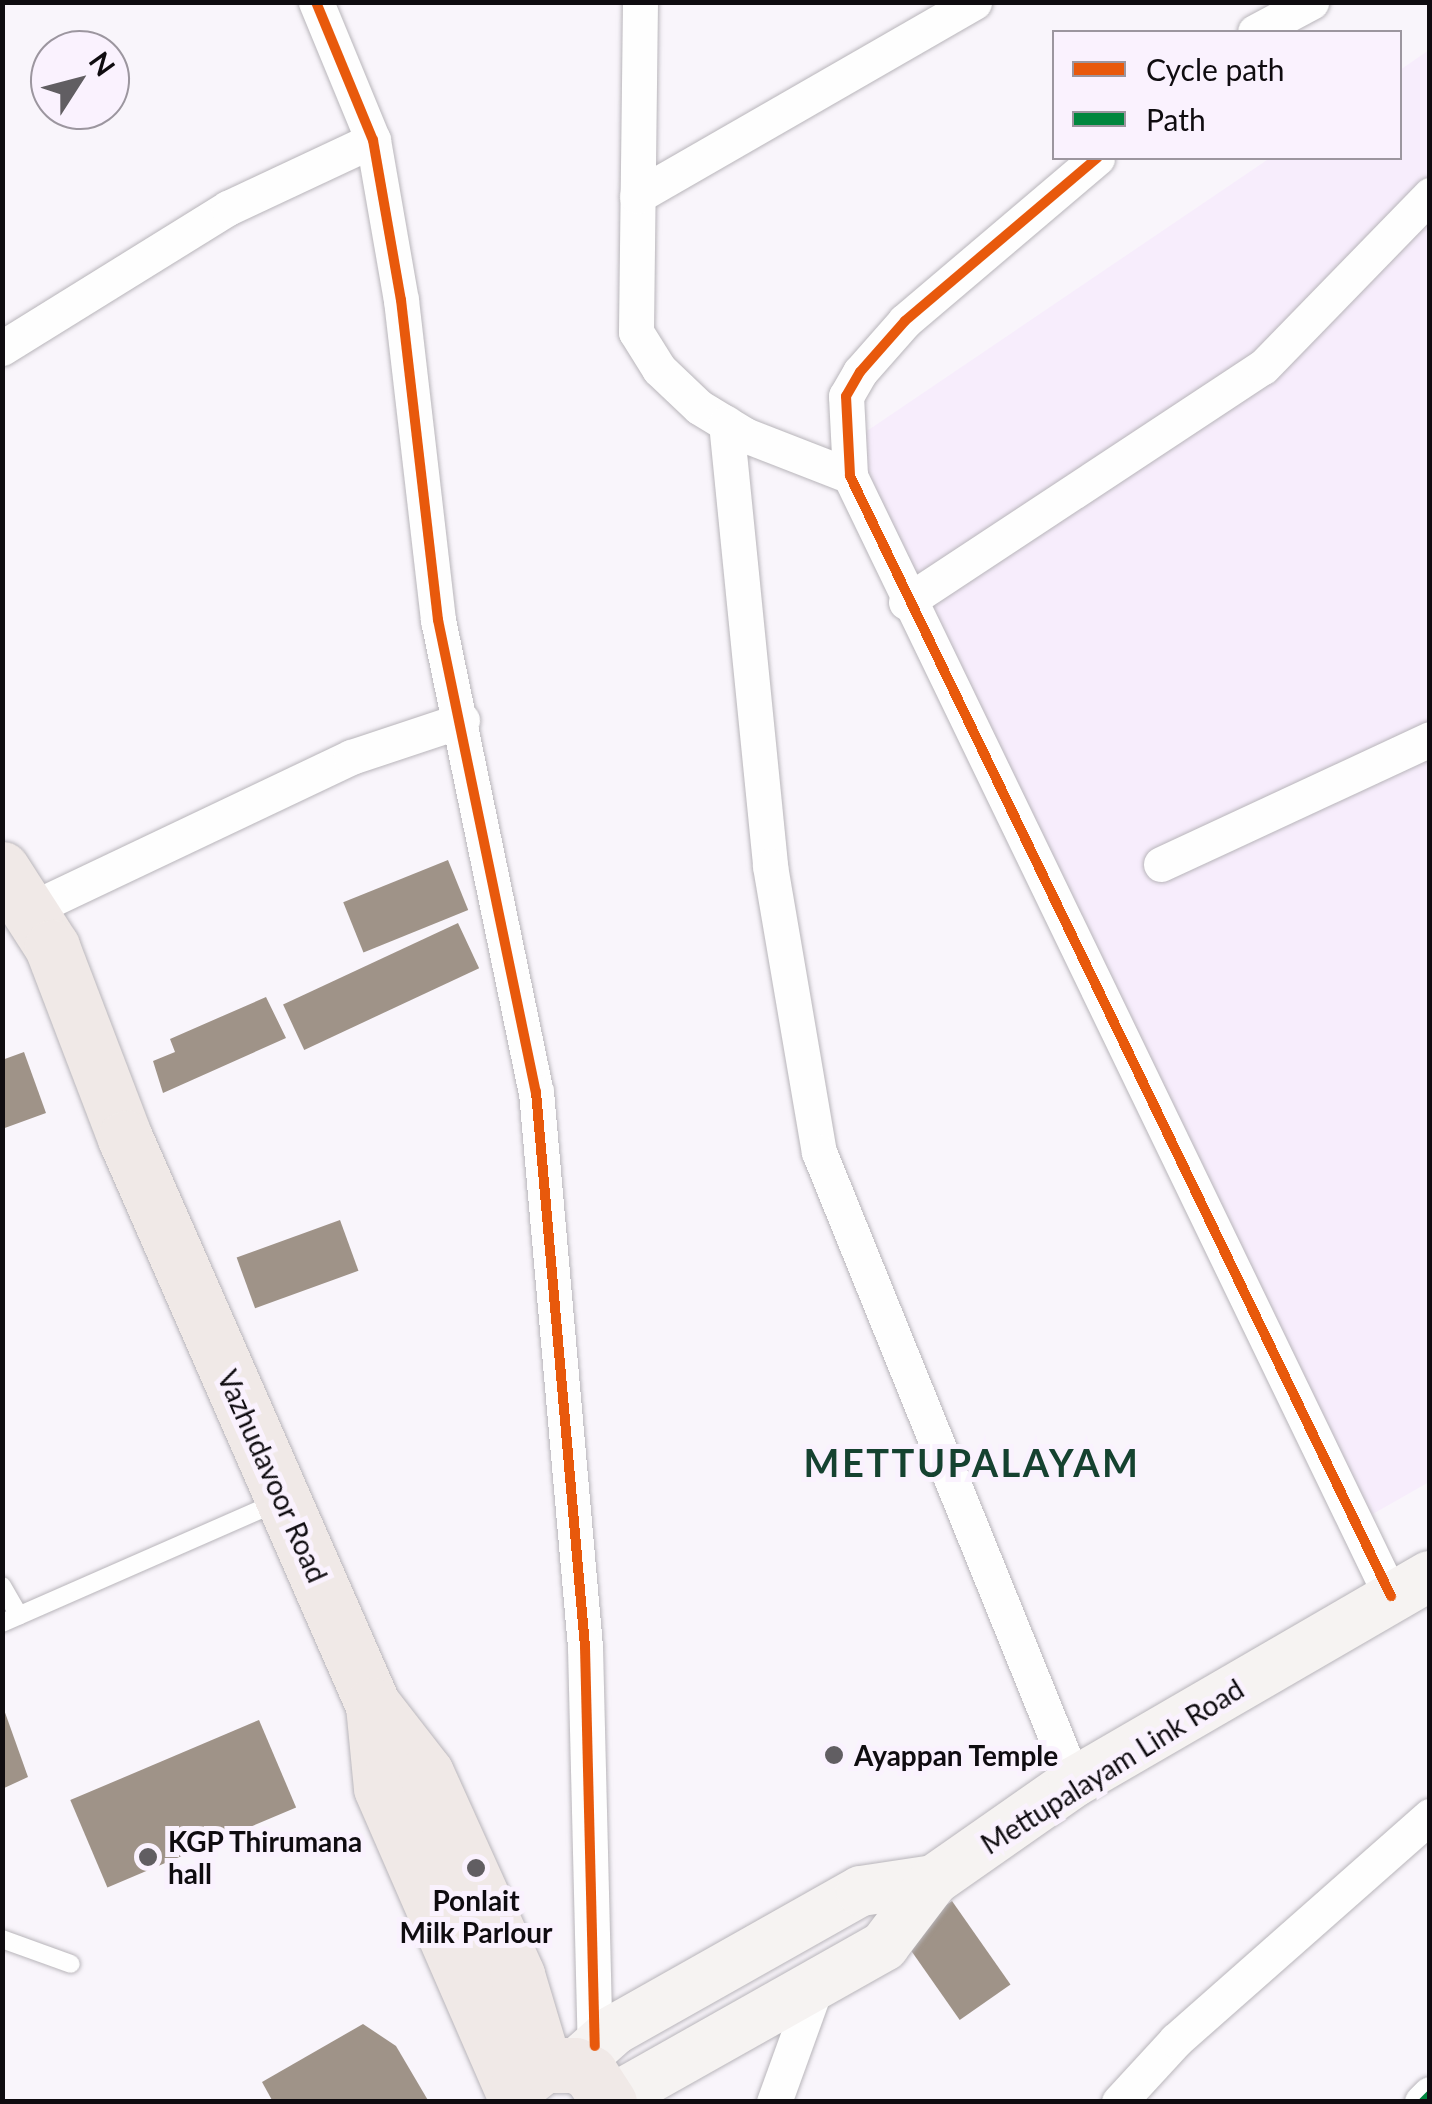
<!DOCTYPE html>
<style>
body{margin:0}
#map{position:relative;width:1432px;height:2104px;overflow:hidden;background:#f9f5fb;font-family:Lato,sans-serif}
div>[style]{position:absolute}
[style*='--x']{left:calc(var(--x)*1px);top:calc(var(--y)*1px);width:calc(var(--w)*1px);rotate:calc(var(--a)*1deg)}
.built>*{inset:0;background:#f7edfc}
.building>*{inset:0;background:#9f9388;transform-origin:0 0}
.roads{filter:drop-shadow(0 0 2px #b8b5ba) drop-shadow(0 0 2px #b8b5ba)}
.lane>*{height:18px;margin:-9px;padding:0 9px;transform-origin:9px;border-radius:9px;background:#fefefe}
.street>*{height:35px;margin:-17.5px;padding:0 17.5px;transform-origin:17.5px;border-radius:17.5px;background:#fefefe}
.secondary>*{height:50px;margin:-25px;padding:0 25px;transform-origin:25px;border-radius:25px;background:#f6f3f2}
.primary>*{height:55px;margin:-27.5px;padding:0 27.5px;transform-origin:27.5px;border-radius:27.5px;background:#f0e9e7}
.quiet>*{height:8px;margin-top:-4px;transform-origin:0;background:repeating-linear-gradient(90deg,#00873e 0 15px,transparent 0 23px)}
.cycleway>*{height:10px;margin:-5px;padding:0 5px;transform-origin:5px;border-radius:5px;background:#e8590c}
.dots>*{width:28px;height:28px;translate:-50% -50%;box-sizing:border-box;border:5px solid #faf2fe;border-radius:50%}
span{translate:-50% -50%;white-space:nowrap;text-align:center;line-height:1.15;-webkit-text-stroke:10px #faf2fe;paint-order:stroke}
.street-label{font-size:28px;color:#0f0c10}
.poi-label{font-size:28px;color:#0f0c10;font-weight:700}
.left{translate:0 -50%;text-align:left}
.district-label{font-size:38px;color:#154230;font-weight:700;letter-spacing:2.5px}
.frame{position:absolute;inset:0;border:5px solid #0f0c10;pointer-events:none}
.legend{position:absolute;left:1052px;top:30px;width:350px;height:130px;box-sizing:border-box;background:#faf2fe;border:2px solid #9c969f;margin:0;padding:12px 18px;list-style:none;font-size:30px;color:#0f0c10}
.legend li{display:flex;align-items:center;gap:20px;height:50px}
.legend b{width:50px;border:2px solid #9c969f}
.north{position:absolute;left:30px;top:30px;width:100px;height:100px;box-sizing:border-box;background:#faf2fe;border:2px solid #9c969f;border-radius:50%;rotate:54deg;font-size:28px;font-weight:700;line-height:40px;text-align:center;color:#0f0c10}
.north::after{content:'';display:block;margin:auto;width:35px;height:45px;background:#615e62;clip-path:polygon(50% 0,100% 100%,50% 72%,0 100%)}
</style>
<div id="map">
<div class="built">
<div style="clip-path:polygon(1429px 50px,1429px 1482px,1357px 1523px,827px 458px,1270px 158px,1400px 158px,1400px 70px)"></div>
</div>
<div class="building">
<div style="left:448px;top:860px;width:54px;height:113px;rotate:68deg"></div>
<div style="left:458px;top:923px;width:50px;height:193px;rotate:65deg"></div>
<div style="clip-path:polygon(266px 997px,286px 1038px,163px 1093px,153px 1061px,175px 1052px,170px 1039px)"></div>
<div style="clip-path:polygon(24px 1052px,46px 1113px,2px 1129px,2px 1060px)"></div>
<div style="left:340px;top:1220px;width:54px;height:110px;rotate:70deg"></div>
<div style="clip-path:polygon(2px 1704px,28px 1777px,2px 1789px)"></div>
<div style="left:259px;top:1720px;width:95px;height:205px;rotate:67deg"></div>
<div style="left:952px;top:1901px;width:102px;height:62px;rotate:55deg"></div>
<div style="clip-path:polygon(363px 2024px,396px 2046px,429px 2102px,273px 2102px,262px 2082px)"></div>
</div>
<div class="roads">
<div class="lane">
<div style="--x:2;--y:1586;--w:34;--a:60"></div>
<div style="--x:2;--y:1623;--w:301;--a:-23.7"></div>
<div style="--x:2;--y:1939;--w:73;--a:19.9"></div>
</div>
<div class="street">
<div style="--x:316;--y:2;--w:149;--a:67.6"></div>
<div style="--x:373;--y:140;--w:162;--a:80.1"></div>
<div style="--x:401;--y:300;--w:322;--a:83.4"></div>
<div style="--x:438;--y:620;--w:482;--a:78.3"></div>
<div style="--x:536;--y:1092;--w:557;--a:84.95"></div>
<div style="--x:585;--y:1647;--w:399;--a:88.6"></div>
<div style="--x:640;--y:2;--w:330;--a:90.7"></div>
<div style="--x:636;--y:332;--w:44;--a:58.1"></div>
<div style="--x:659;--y:369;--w:55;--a:43.5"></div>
<div style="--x:699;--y:407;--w:54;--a:31.3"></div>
<div style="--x:745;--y:435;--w:113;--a:21.3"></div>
<div style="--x:1255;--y:32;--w:64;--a:-28.2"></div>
<div style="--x:1097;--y:158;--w:252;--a:139.7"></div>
<div style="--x:905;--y:321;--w:68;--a:131.4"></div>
<div style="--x:860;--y:372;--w:28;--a:120"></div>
<div style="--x:846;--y:396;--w:80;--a:87.1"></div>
<div style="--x:850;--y:476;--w:1244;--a:64.22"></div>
<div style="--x:637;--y:196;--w:389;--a:-29.9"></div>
<div style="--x:2;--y:348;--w:266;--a:-31.8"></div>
<div style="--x:228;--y:208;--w:160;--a:-25.1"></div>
<div style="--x:726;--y:423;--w:445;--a:84.3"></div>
<div style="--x:770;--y:866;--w:290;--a:80.3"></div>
<div style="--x:819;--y:1152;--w:680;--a:67.96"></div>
<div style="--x:906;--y:602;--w:427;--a:-33.4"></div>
<div style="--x:1263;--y:367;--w:240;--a:-45.8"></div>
<div style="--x:1161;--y:864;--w:297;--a:-24.9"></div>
<div style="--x:29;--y:910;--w:357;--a:-25.4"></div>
<div style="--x:351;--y:757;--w:117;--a:-18.4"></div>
<div style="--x:774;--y:2102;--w:127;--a:-70.1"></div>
<div style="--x:1119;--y:2102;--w:84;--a:-47.4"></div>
<div style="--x:1176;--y:2040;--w:339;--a:-41.4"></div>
<div style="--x:1422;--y:2102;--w:11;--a:-45"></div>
</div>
<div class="secondary">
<div style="--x:575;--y:2065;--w:52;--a:-41.9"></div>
<div style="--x:614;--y:2030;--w:283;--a:-29.4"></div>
<div style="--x:861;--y:1891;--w:74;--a:-8.6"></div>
<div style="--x:609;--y:2101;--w:316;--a:-29.4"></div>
<div style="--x:884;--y:1946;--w:83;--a:-52.9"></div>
<div style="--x:934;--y:1880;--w:171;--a:-35"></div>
<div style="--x:1074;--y:1782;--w:411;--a:-30.1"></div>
</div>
<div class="primary">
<div style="--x:2;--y:869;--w:93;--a:57.3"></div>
<div style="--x:52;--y:947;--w:204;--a:69.1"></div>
<div style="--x:125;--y:1138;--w:619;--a:66.38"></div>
<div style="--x:373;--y:1705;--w:83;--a:84.5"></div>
<div style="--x:381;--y:1788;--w:331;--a:66.5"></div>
<div style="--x:373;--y:1705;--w:86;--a:52.1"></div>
<div style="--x:426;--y:1773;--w:222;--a:65.7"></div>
<div style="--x:517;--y:1975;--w:94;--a:73.3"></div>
<div style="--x:518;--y:2085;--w:33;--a:-38"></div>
<div style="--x:544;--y:2065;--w:31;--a:0"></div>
<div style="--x:575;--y:2065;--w:17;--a:28"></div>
<div style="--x:590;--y:2073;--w:35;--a:57"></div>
</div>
</div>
<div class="quiet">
<div style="--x:1422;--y:2102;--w:11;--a:-45"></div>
</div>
<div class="cycleway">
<div style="--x:316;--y:2;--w:149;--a:67.6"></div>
<div style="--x:373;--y:140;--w:162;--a:80.1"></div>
<div style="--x:401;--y:300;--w:322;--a:83.4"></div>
<div style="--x:438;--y:620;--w:482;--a:78.3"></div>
<div style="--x:536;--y:1092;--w:557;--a:84.95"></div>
<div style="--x:585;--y:1647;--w:399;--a:88.6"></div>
<div style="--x:1097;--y:158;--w:252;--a:139.7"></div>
<div style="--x:905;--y:321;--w:68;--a:131.4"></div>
<div style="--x:860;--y:372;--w:28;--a:120"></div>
<div style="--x:846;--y:396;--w:80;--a:87.1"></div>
<div style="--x:850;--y:476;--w:1244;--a:64.22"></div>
</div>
<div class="dots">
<div style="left:834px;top:1755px;background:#615e62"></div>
<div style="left:148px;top:1857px;background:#615e62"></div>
<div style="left:476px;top:1868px;background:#615e62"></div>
</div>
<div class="street-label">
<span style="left:273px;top:1476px;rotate:66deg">Vazhudavoor Road</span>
<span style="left:1112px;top:1766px;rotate:-32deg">Mettupalayam Link Road</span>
</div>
<div class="poi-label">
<span class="left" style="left:854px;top:1755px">Ayappan Temple</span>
<span class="left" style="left:168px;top:1857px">KGP Thirumana<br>hall</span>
<span style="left:476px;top:1916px">Ponlait<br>Milk Parlour</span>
</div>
<div class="district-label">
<span style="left:972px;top:1463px">METTUPALAYAM</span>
</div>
<div class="frame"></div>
<ul class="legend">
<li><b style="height:12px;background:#e8590c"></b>Cycle path</li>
<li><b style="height:12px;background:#00873e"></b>Path</li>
</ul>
<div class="north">N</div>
</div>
